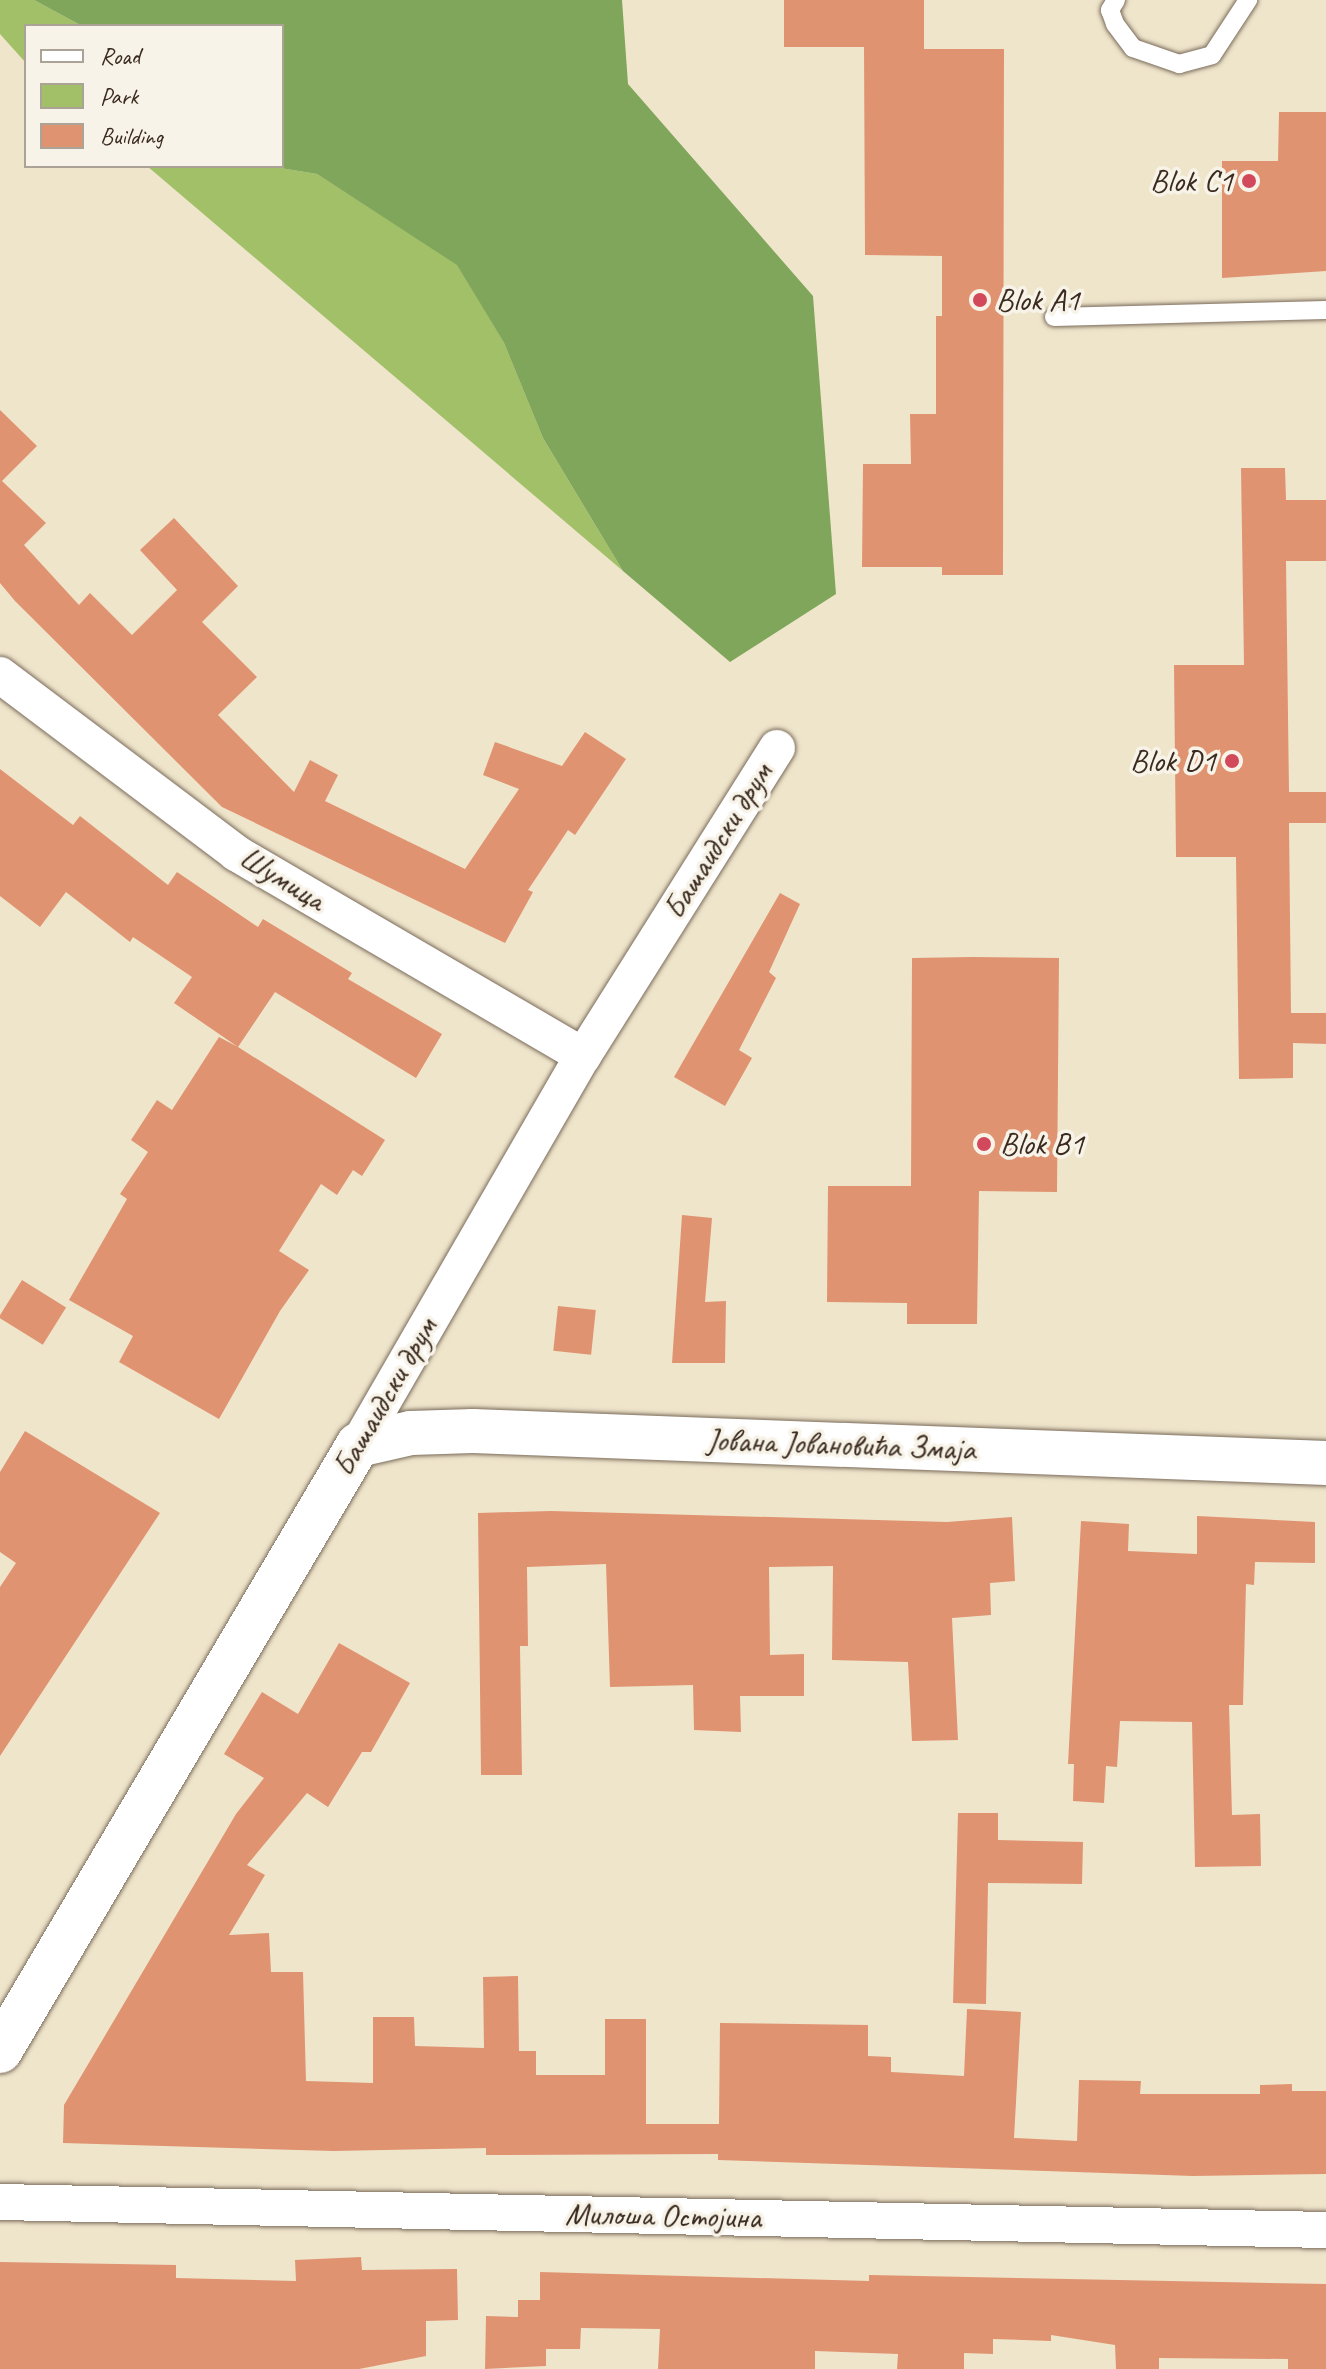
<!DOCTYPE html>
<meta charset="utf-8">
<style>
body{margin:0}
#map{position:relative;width:1326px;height:2369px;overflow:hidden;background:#efe5cb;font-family:Caveat,sans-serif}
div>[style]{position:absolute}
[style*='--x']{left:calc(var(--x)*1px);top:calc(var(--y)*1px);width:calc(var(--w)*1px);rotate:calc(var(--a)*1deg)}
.green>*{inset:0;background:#a1c068}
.forest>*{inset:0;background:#80a65c}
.building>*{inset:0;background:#e09371;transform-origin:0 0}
.roads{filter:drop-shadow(0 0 2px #7a6b5b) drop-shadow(0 0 2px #7a6b5b)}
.lane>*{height:18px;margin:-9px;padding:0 9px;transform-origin:9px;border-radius:9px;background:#fff}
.street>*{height:36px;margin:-18px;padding:0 18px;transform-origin:18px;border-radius:18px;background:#fff}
.secondary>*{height:44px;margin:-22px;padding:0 22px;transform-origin:22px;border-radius:22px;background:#fff}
.dots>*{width:22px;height:22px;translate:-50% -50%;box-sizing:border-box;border:4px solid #f7f3e8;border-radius:50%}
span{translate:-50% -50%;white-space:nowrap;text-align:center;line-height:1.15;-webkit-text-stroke:7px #f7f3e8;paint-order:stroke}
.poi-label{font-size:32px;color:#3b2a1e}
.right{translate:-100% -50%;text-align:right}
.left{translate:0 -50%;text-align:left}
.street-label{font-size:32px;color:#3b2a1e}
.legend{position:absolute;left:24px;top:24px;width:260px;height:144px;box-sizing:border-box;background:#f7f3e8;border:2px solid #aca397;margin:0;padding:10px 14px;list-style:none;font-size:24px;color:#3b2a1e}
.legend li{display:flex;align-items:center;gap:16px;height:40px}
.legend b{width:40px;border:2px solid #aca397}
</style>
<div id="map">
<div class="green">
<div style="clip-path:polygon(0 0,34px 0,82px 26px,26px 26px,26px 63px,0 34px)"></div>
<div style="clip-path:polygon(147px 166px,268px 166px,317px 174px,457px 264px,504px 343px,543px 438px,623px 571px)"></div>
</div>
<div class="forest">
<div style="clip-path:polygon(34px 0,622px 0,628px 84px,813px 296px,836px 594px,730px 662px,623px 571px,543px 438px,504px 343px,457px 265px,317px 174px,268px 166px,282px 166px,282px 26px,82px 26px)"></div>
</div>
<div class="building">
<div style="clip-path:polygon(784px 0,924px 0,924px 49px,1004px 49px,1003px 575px,942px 575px,942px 567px,862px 567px,863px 464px,911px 464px,910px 414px,936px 414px,936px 316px,942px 316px,942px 256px,865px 255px,864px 47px,784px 47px)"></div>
<div style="clip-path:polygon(1279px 112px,1326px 112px,1326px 271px,1222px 278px,1222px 161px,1278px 161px)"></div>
<div style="clip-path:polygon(0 410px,37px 446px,2px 481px,46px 523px,24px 545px,79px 605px,90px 593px,132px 635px,177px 590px,140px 550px,174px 518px,238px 586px,202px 622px,257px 677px,218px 715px,294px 792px,310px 760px,338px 775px,325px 801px,465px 869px,519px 789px,483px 775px,495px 742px,562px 766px,585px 732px,626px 759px,575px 835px,568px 830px,528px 890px,533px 892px,505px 943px,222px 807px,15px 601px,0 583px)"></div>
<div style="clip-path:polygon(1241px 468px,1285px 468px,1286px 500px,1326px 500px,1326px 561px,1286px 561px,1289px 792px,1326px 792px,1326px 823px,1289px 823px,1291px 1013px,1326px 1013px,1326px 1044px,1293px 1043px,1293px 1078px,1239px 1079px,1236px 857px,1176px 857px,1174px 665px,1244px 665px)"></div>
<div style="clip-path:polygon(0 769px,73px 825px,80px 816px,168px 885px,177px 872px,258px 927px,263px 919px,352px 973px,348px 979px,442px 1034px,416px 1078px,275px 992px,238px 1047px,385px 1140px,362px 1176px,353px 1170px,337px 1195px,321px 1184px,279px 1251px,309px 1270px,280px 1311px,219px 1419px,119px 1362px,133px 1336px,69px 1300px,127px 1199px,120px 1194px,148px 1152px,131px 1140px,157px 1100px,172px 1110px,219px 1037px,238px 1047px,174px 1003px,192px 977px,133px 937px,130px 942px,66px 892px,40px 927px,0 896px)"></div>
<div style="clip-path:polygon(780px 893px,800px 904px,769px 972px,776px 978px,739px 1050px,752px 1058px,725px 1106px,674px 1077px)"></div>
<div style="clip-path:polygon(973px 957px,1059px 958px,1057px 1192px,979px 1191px,977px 1324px,907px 1324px,907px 1303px,827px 1302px,828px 1186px,911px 1186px,912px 958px)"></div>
<div style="clip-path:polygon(682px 1215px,712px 1218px,705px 1302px,726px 1301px,725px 1363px,672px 1363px)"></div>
<div style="left:22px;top:1280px;width:52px;height:44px;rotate:32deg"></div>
<div style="left:558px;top:1306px;width:38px;height:45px;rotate:6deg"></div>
<div style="clip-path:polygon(25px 1431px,160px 1513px,0 1756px,0 1587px,16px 1563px,0 1552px,0 1472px)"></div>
<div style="clip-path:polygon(551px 1511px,947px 1522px,1012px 1517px,1015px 1581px,990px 1583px,991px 1615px,952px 1618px,958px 1740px,912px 1741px,908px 1662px,832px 1660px,833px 1566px,769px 1567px,770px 1655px,804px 1654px,804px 1696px,740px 1696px,741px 1732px,694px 1730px,693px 1685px,610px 1687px,606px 1564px,527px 1567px,528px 1646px,520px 1646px,522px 1775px,481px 1775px,478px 1513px)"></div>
<div style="clip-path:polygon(1197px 1516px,1315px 1522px,1315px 1563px,1255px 1562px,1254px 1585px,1246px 1584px,1243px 1705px,1229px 1705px,1232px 1815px,1260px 1814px,1261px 1866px,1195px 1867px,1192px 1722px,1120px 1721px,1117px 1767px,1106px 1766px,1104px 1803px,1073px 1801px,1074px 1764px,1068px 1764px,1081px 1521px,1129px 1524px,1128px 1551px,1197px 1554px)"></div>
<div style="clip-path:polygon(339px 1643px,410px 1683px,371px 1752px,362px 1752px,328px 1807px,307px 1793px,247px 1865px,265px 1875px,229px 1935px,269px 1933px,271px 1972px,303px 1972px,306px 2081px,373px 2083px,373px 2017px,414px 2017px,415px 2046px,484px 2048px,483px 1977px,518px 1976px,519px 2051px,536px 2051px,536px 2075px,605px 2075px,605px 2019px,646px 2019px,646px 2124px,719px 2124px,720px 2023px,868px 2025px,868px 2056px,891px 2057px,891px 2072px,964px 2076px,967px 2009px,1021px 2012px,1014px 2138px,1077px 2141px,1079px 2080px,1141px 2081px,1140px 2094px,1260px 2094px,1260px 2085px,1292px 2084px,1292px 2091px,1326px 2091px,1326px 2174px,1193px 2176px,718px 2160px,718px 2154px,486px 2155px,486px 2148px,333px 2151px,63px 2143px,64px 2105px,236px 1814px,264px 1778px,224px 1754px,262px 1692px,298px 1714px)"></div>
<div style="clip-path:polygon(958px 1813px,998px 1813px,998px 1840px,1083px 1842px,1082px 1884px,988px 1883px,986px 2004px,953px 2003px)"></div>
<div style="clip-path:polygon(361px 2257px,362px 2270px,457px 2269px,458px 2320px,426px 2321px,426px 2356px,359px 2369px,0 2369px,0 2262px,176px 2265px,176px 2278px,296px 2281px,295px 2260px)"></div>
<div style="clip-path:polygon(540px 2272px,869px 2281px,869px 2275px,1326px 2284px,1326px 2369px,1288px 2369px,1288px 2359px,1159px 2358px,1159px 2369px,1116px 2369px,1115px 2345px,1051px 2335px,1051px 2341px,993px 2339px,993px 2354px,964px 2353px,964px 2369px,897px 2369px,898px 2354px,815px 2351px,815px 2369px,658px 2369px,660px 2329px,581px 2328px,580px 2349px,546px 2349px,546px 2366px,485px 2369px,486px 2316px,518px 2317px,518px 2300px,540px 2300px)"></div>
</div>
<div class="roads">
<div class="lane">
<div style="--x:1116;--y:0;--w:12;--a:121"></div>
<div style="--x:1110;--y:10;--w:15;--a:70"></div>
<div style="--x:1115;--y:24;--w:30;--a:53"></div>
<div style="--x:1133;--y:48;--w:49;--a:19.2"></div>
<div style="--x:1179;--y:64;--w:34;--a:-15"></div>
<div style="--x:1212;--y:55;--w:66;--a:-56.8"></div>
<div style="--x:1054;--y:317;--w:272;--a:-1.5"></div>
</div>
<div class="street">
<div style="--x:0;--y:675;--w:296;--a:37"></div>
<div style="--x:236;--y:853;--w:402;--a:30.3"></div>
<div style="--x:358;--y:1445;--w:449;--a:-60"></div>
<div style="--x:583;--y:1056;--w:364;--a:-57.8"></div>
<div style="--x:0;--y:2202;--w:1326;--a:1.21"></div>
</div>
<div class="secondary">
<div style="--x:0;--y:2051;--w:704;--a:-59.43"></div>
<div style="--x:358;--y:1445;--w:54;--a:-12.8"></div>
<div style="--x:411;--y:1433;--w:62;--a:-1.8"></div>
<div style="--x:473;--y:1431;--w:854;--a:2.15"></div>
</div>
</div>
<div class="dots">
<div style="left:1249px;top:181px;background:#d1495b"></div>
<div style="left:980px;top:300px;background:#d1495b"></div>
<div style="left:1232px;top:761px;background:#d1495b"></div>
<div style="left:984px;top:1144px;background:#d1495b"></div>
</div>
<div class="poi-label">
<span class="right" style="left:1233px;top:181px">Blok C1</span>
<span class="left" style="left:996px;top:300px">Blok A1</span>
<span class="right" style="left:1216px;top:761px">Blok D1</span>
<span class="left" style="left:1000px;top:1144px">Blok B1</span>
</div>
<div class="street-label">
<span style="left:718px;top:841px;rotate:-58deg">Башаидски друм</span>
<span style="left:282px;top:879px;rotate:31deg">Шумица</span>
<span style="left:385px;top:1397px;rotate:-60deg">Башаидски друм</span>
<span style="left:841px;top:1445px;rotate:2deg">Јована Јовановића Змаја</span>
<span style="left:663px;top:2216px;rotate:1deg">Милоша Остојина</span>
</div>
<ul class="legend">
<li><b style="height:10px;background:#fff"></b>Road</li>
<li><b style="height:22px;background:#a1c068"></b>Park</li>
<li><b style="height:22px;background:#e09371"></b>Building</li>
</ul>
</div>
